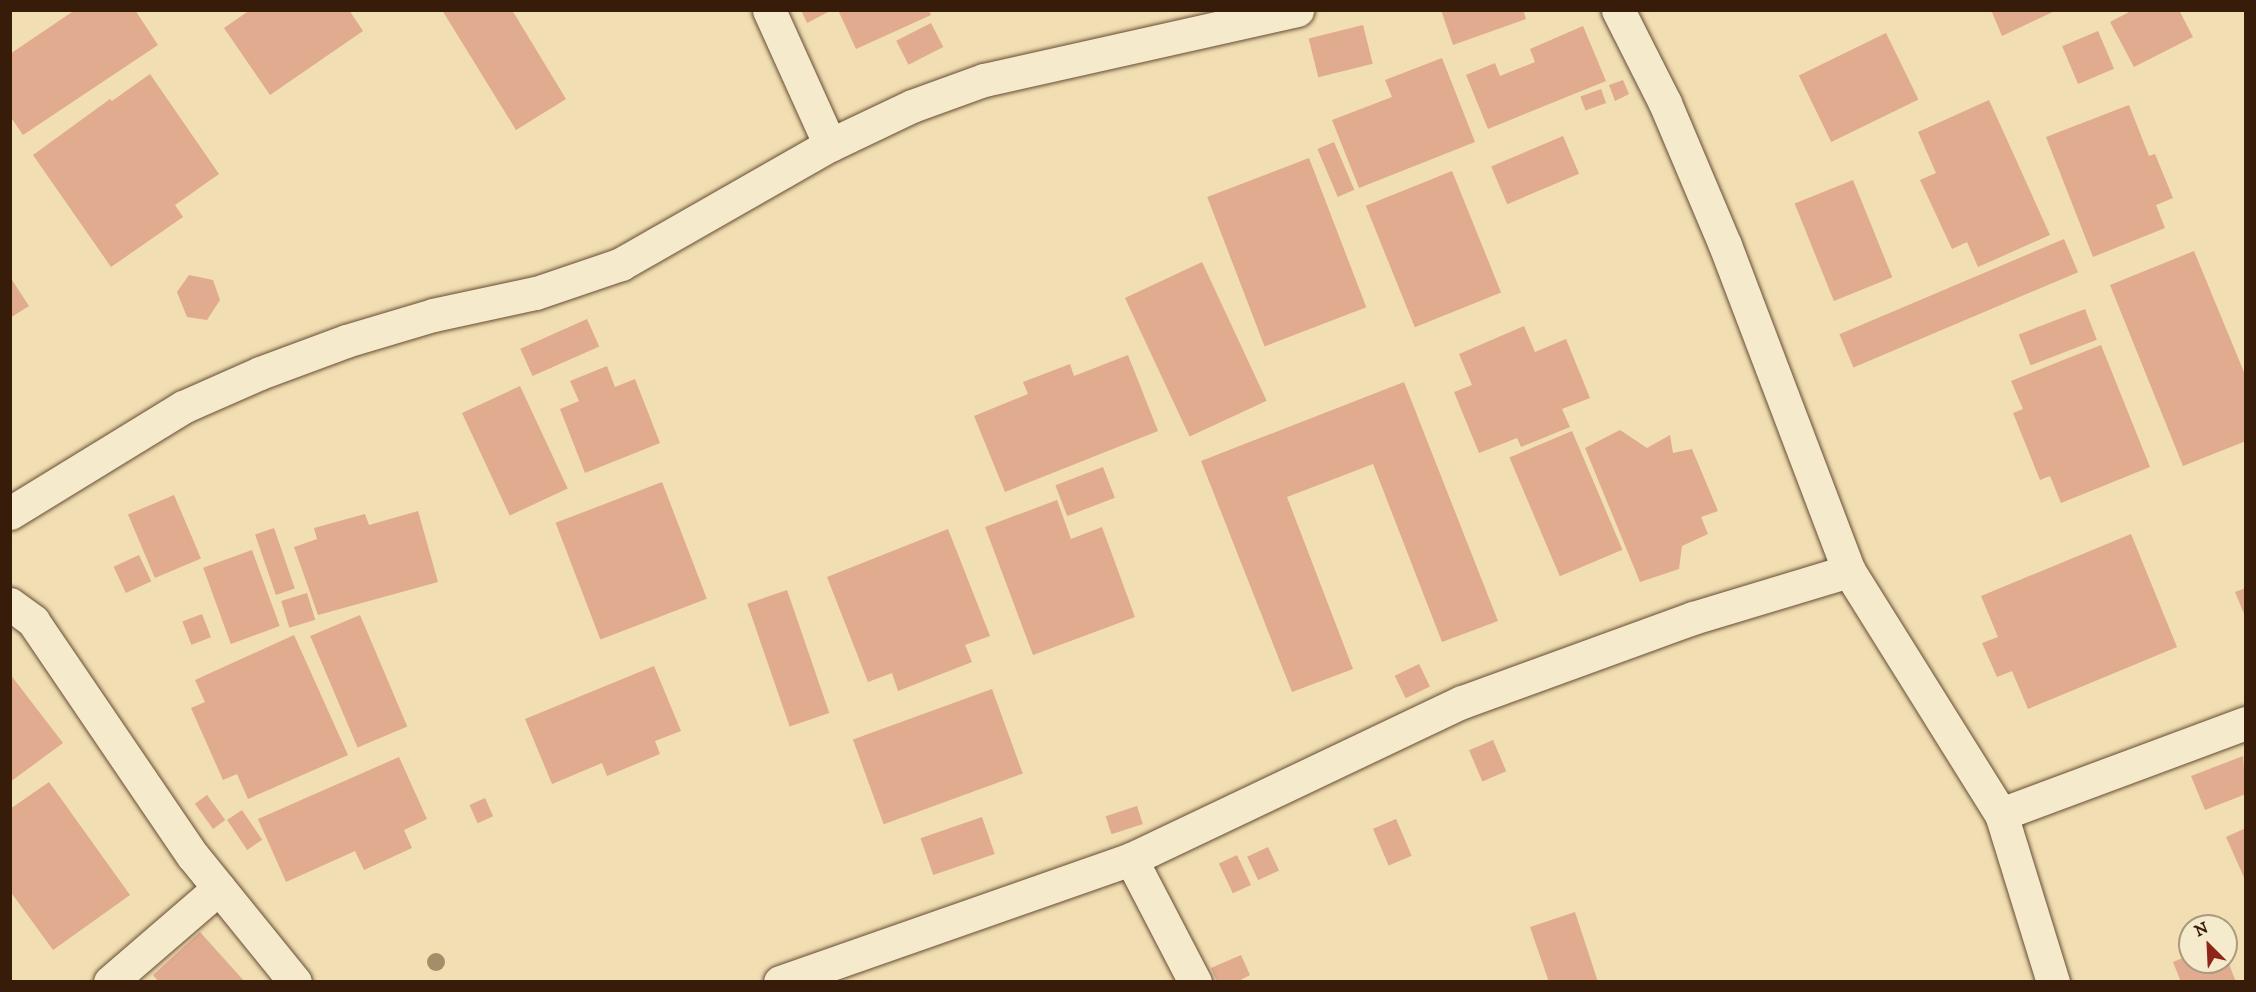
<!DOCTYPE html>
<style>
body{margin:0}
#map{position:relative;width:2256px;height:992px;overflow:hidden;background:#f1deb2;font-family:"IM FELL DW Pica",serif}
div>[style]{position:absolute}
[style*='--x']{left:calc(var(--x)*1px);top:calc(var(--y)*1px);width:calc(var(--w)*1px);rotate:calc(var(--a)*1deg)}
.building>*{inset:0;background:#e0ab8e;transform-origin:0 0}
.roads{filter:drop-shadow(0 0 2px #664d33) drop-shadow(0 0 2px #664d33)}
.street>*{height:33px;margin:-16.5px;padding:0 16.5px;transform-origin:16.5px;border-radius:16.5px;background:#f6eacd}
.trees>*{width:18px;height:18px;margin:-9px;border-radius:50%;background:#a28f6a}
span{translate:-50% -50%;white-space:nowrap;text-align:center;line-height:1.15;-webkit-text-stroke:4.5px #f6eacd;paint-order:stroke}
.frame{position:absolute;inset:0;border:12px solid #371d09;pointer-events:none}
.north{position:absolute;left:2178px;top:914px;width:60px;height:60px;box-sizing:border-box;background:#f6eacd;border:2px solid #aa987f;border-radius:50%;rotate:336deg;font-size:16px;font-weight:700;line-height:24px;text-align:center;color:#371d09}
.north::after{content:'';display:block;margin:auto;width:21px;height:27px;background:#8f2418;clip-path:polygon(50% 0,100% 100%,50% 72%,0 100%)}
</style>
<div id="map">
<div class="building">
<div style="clip-path:polygon(75px 10px,135px 10px,158px 45px,23px 135px,10px 116px,10px 54px)"></div>
<div style="clip-path:polygon(250px 10px,349px 10px,363px 31px,270px 95px,224px 28px)"></div>
<div style="clip-path:polygon(442px 10px,512px 10px,566px 99px,516px 130px)"></div>
<div style="clip-path:polygon(801px 10px,832px 10px,807px 23px)"></div>
<div style="clip-path:polygon(838px 10px,929px 10px,931px 15px,856px 49px)"></div>
<div style="clip-path:polygon(1441px 10px,1523px 10px,1526px 19px,1453px 45px)"></div>
<div style="clip-path:polygon(1991px 10px,2057px 10px,2002px 36px)"></div>
<div style="clip-path:polygon(2133px 10px,2179px 10px,2193px 37px,2134px 67px,2110px 22px)"></div>
<div style="left:931px;top:23px;width:27px;height:39px;rotate:63deg"></div>
<div style="left:1363px;top:25px;width:40px;height:56px;rotate:76deg"></div>
<div style="clip-path:polygon(1583px 26px,1606px 81px,1488px 129px,1466px 75px,1495px 63px,1500px 76px,1535px 62px,1530px 49px)"></div>
<div style="left:2098px;top:31px;width:41px;height:39px;rotate:67deg"></div>
<div style="left:1886px;top:33px;width:74px;height:97px;rotate:64deg"></div>
<div style="clip-path:polygon(1442px 58px,1475px 142px,1359px 188px,1332px 120px,1392px 97px,1385px 80px)"></div>
<div style="clip-path:polygon(150px 74px,219px 174px,175px 205px,183px 217px,111px 267px,33px 155px,110px 99px,112px 101px)"></div>
<div style="clip-path:polygon(1623px 80px,1629px 94px,1615px 101px,1609px 85px)"></div>
<div style="left:1601px;top:89px;width:15px;height:22px;rotate:70deg"></div>
<div style="clip-path:polygon(1989px 100px,2050px 235px,1978px 267px,1967px 242px,1952px 249px,1920px 180px,1936px 173px,1918px 132px)"></div>
<div style="clip-path:polygon(2129px 105px,2149px 156px,2155px 154px,2173px 198px,2156px 205px,2165px 228px,2093px 257px,2046px 137px)"></div>
<div style="left:1563px;top:136px;width:41px;height:78px;rotate:67deg"></div>
<div style="left:1334px;top:142px;width:52px;height:18px;rotate:67deg"></div>
<div style="left:1309px;top:158px;width:160px;height:109px;rotate:69deg"></div>
<div style="left:1452px;top:171px;width:131px;height:93px;rotate:68deg"></div>
<div style="left:1853px;top:180px;width:105px;height:63px;rotate:68deg"></div>
<div style="left:2064px;top:239px;width:36px;height:244px;rotate:67deg"></div>
<div style="clip-path:polygon(2194px 251px,2246px 377px,2246px 441px,2183px 466px,2110px 285px)"></div>
<div style="left:1202px;top:262px;width:153px;height:85px;rotate:65deg"></div>
<div style="clip-path:polygon(189px 275px,213px 280px,220px 300px,207px 320px,187px 317px,177px 292px)"></div>
<div style="clip-path:polygon(10px 277px,29px 306px,10px 318px)"></div>
<div style="left:2085px;top:309px;width:33px;height:71px;rotate:69deg"></div>
<div style="left:587px;top:319px;width:30px;height:73px;rotate:66deg"></div>
<div style="clip-path:polygon(1524px 326px,1535px 352px,1566px 339px,1590px 398px,1562px 409px,1570px 427px,1521px 447px,1517px 438px,1479px 453px,1454px 392px,1472px 385px,1459px 354px)"></div>
<div style="clip-path:polygon(2101px 345px,2150px 467px,2061px 503px,2050px 476px,2040px 480px,2013px 413px,2023px 409px,2011px 381px)"></div>
<div style="clip-path:polygon(1128px 355px,1158px 431px,1005px 492px,974px 416px,1028px 394px,1023px 382px,1070px 364px,1074px 376px)"></div>
<div style="clip-path:polygon(607px 366px,615px 387px,635px 379px,660px 443px,585px 473px,560px 409px,579px 401px,570px 381px)"></div>
<div style="clip-path:polygon(1404px 382px,1498px 621px,1442px 642px,1373px 464px,1287px 497px,1353px 669px,1292px 692px,1201px 461px)"></div>
<div style="left:520px;top:386px;width:113px;height:64px;rotate:65deg"></div>
<div style="clip-path:polygon(1620px 430px,1647px 448px,1670px 435px,1673px 453px,1692px 449px,1718px 511px,1701px 517px,1708px 534px,1682px 546px,1679px 569px,1640px 582px,1585px 448px)"></div>
<div style="left:1572px;top:431px;width:129px;height:68px;rotate:67deg"></div>
<div style="left:1103px;top:467px;width:33px;height:51px;rotate:69deg"></div>
<div style="left:662px;top:482px;width:125px;height:114px;rotate:69deg"></div>
<div style="left:174px;top:495px;width:69px;height:50px;rotate:67deg"></div>
<div style="clip-path:polygon(1057px 500px,1071px 539px,1102px 527px,1135px 617px,1033px 655px,985px 527px)"></div>
<div style="clip-path:polygon(418px 511px,438px 582px,318px 615px,294px 547px,317px 539px,314px 528px,365px 514px,369px 525px)"></div>
<div style="left:274px;top:528px;width:64px;height:20px;rotate:71deg"></div>
<div style="clip-path:polygon(948px 529px,990px 636px,965px 645px,972px 662px,898px 691px,892px 673px,868px 682px,827px 577px)"></div>
<div style="clip-path:polygon(2131px 534px,2177px 647px,2028px 709px,2012px 671px,1997px 677px,1982px 643px,1998px 637px,1981px 596px)"></div>
<div style="left:252px;top:550px;width:81px;height:52px;rotate:70deg"></div>
<div style="left:139px;top:555px;width:29px;height:28px;rotate:65deg"></div>
<div style="clip-path:polygon(2246px 588px,2246px 616px,2245px 616px,2235px 592px)"></div>
<div style="left:787px;top:590px;width:130px;height:42px;rotate:71deg"></div>
<div style="left:307px;top:593px;width:28px;height:27px;rotate:73deg"></div>
<div style="left:202px;top:614px;width:25px;height:21px;rotate:69deg"></div>
<div style="left:360px;top:615px;width:121px;height:54px;rotate:67deg"></div>
<div style="clip-path:polygon(294px 635px,348px 755px,248px 799px,237px 774px,223px 780px,191px 708px,205px 702px,195px 680px)"></div>
<div style="left:1419px;top:664px;width:25px;height:27px;rotate:64deg"></div>
<div style="clip-path:polygon(654px 666px,681px 731px,655px 741px,660px 754px,607px 776px,602px 763px,552px 784px,525px 719px)"></div>
<div style="clip-path:polygon(10px 674px,63px 743px,10px 782px)"></div>
<div style="left:992px;top:689px;width:90px;height:148px;rotate:70deg"></div>
<div style="left:1493px;top:740px;width:34px;height:26px;rotate:67deg"></div>
<div style="clip-path:polygon(2243px 756px,2246px 794px,2205px 810px,2191px 776px)"></div>
<div style="clip-path:polygon(399px 757px,427px 819px,404px 830px,412px 848px,364px 870px,355px 851px,286px 882px,258px 819px)"></div>
<div style="clip-path:polygon(49px 782px,130px 895px,53px 950px,10px 891px,10px 809px)"></div>
<div style="left:207px;top:795px;width:31px;height:15px;rotate:54deg"></div>
<div style="left:485px;top:798px;width:20px;height:17px;rotate:66deg"></div>
<div style="left:1137px;top:806px;width:19px;height:33px;rotate:72deg"></div>
<div style="left:242px;top:810px;width:36px;height:18px;rotate:56deg"></div>
<div style="left:982px;top:817px;width:39px;height:65px;rotate:71deg"></div>
<div style="left:1396px;top:819px;width:40px;height:25px;rotate:67deg"></div>
<div style="clip-path:polygon(2246px 828px,2246px 882px,2226px 837px)"></div>
<div style="left:1268px;top:847px;width:26px;height:23px;rotate:65deg"></div>
<div style="left:1237px;top:855px;width:33px;height:20px;rotate:65deg"></div>
<div style="clip-path:polygon(1575px 912px,1598px 982px,1549px 982px,1530px 927px)"></div>
<div style="clip-path:polygon(200px 932px,245px 982px,159px 982px,153px 975px)"></div>
<div style="clip-path:polygon(1241px 955px,1250px 975px,1237px 982px,1217px 982px,1211px 968px)"></div>
<div style="clip-path:polygon(2190px 955px,2190px 962px,2226px 962px,2226px 956px,2236px 982px,2181px 982px,2173px 962px)"></div>
</div>
<div class="roads">
<div class="street">
<div style="--x:769;--y:10;--w:148;--a:65.7"></div>
<div style="--x:1618;--y:10;--w:104;--a:63.2"></div>
<div style="--x:1665;--y:103;--w:154;--a:67.1"></div>
<div style="--x:1725;--y:245;--w:349;--a:69.2"></div>
<div style="--x:10;--y:513;--w:203;--a:-31.5"></div>
<div style="--x:183;--y:407;--w:84;--a:-23.8"></div>
<div style="--x:260;--y:373;--w:92;--a:-20.4"></div>
<div style="--x:346;--y:341;--w:91;--a:-16.6"></div>
<div style="--x:433;--y:315;--w:105;--a:-12.1"></div>
<div style="--x:536;--y:293;--w:90;--a:-18.8"></div>
<div style="--x:621;--y:264;--w:241;--a:-29.7"></div>
<div style="--x:830;--y:145;--w:91;--a:-25.4"></div>
<div style="--x:912;--y:106;--w:77;--a:-19.9"></div>
<div style="--x:984;--y:80;--w:321;--a:-12.6"></div>
<div style="--x:10;--y:604;--w:29;--a:36"></div>
<div style="--x:33;--y:621;--w:284;--a:55.8"></div>
<div style="--x:193;--y:856;--w:162;--a:51"></div>
<div style="--x:2001;--y:814;--w:261;--a:-20.4"></div>
<div style="--x:1131;--y:859;--w:139;--a:62.5"></div>
<div style="--x:110;--y:982;--w:144;--a:-40.8"></div>
<div style="--x:780;--y:982;--w:372;--a:-19.3"></div>
<div style="--x:1131;--y:859;--w:366;--a:-25.4"></div>
<div style="--x:1462;--y:702;--w:246;--a:-20"></div>
<div style="--x:1693;--y:618;--w:163;--a:-16.8"></div>
<div style="--x:1849;--y:571;--w:287;--a:58"></div>
<div style="--x:2001;--y:814;--w:176;--a:72.8"></div>
</div>
</div>
<div class="trees">
<div style="left:436px;top:962px"></div>
</div>
<div class="frame"></div>
<div class="north">N</div>
</div>
